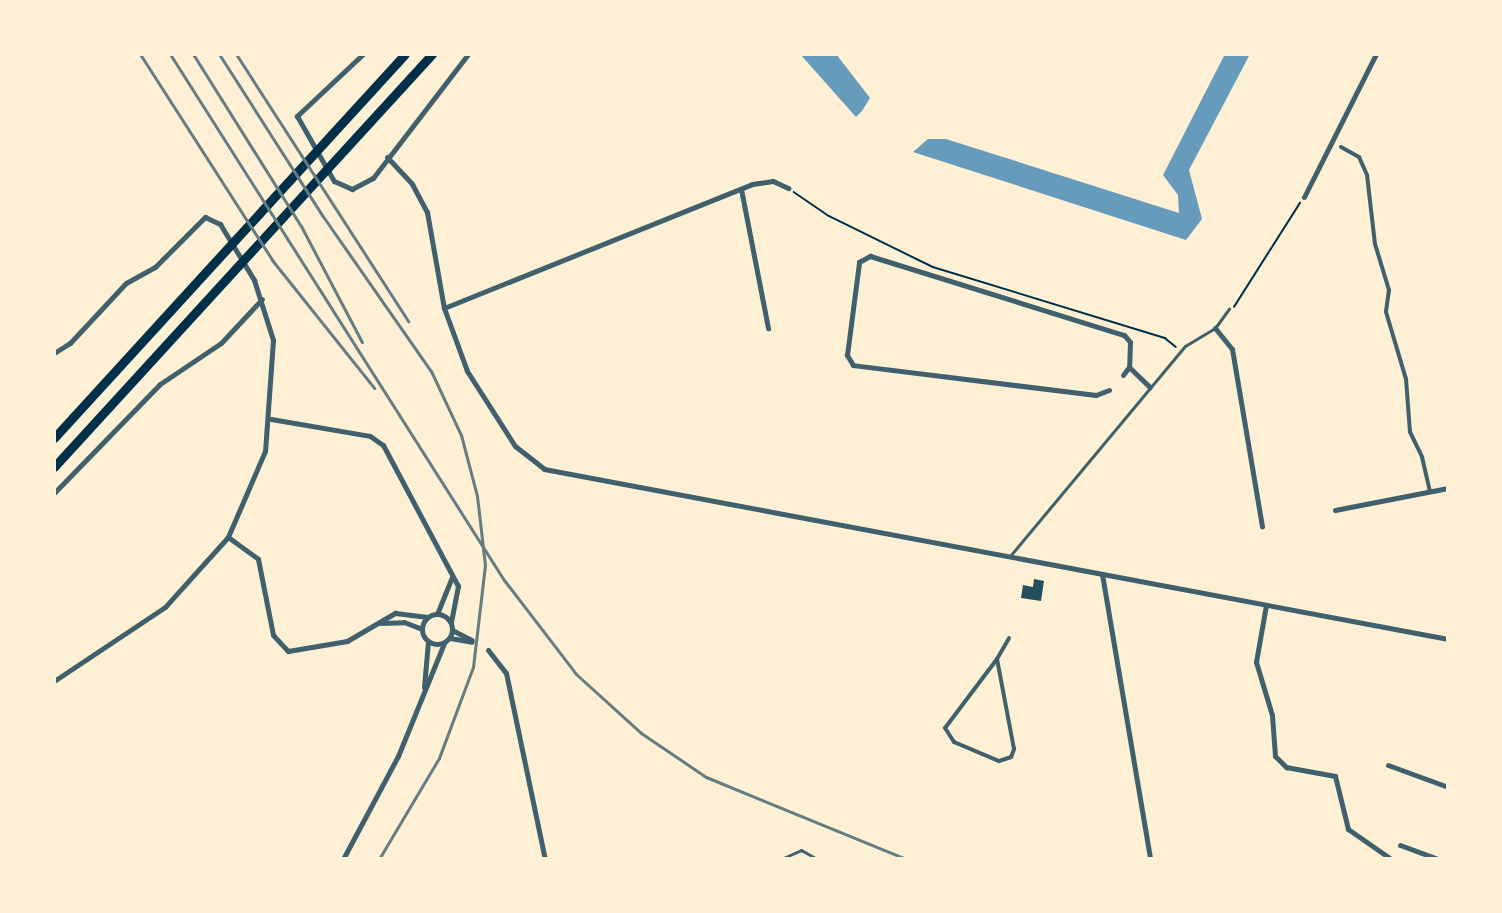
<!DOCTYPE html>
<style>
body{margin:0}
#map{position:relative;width:1502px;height:913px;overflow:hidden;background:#fdf0d5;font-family:Overpass,sans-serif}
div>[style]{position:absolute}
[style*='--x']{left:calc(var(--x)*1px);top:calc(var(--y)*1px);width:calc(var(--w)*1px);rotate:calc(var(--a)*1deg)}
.water>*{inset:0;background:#669bbc}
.building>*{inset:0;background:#264d5e}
.path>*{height:1.5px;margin:-0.75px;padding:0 0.75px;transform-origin:0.75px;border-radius:0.75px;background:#003049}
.service>*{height:3px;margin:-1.5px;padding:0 1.5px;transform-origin:1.5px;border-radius:1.5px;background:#3f606c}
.pedestrian>*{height:4px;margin:-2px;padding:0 2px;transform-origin:2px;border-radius:2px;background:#3f606c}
.minor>*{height:5px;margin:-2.5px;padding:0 2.5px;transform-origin:2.5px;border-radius:2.5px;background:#3f606c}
.minor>.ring{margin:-2.5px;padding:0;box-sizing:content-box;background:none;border:5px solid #3f606c;border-radius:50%}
.primary>*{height:9px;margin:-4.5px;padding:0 4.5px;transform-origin:4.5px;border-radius:4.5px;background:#003049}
.rail>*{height:3px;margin:-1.5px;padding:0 1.5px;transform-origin:1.5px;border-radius:1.5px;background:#657d81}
span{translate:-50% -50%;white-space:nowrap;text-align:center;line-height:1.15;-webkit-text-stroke:4.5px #fdf0d5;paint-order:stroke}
.frame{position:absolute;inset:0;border:56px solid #fdf0d5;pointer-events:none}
</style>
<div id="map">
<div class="water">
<div style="clip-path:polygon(800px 54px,836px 54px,870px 98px,862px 111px,856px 117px)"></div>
<div style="clip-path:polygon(1225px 54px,1250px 54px,1189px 170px,1202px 219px,1186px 240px,913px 152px,928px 139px,946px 139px,1179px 213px,1178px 195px,1163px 175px)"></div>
</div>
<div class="building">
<div style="clip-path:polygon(1034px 579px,1044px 581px,1041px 601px,1021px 598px,1023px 585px,1033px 587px)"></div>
</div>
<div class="path">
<div style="--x:794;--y:192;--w:42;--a:34.4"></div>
<div style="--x:829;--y:216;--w:116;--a:26.1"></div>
<div style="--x:933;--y:267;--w:243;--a:17"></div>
<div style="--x:1165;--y:338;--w:14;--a:39"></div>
<div style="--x:1234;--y:307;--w:123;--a:-57.6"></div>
</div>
<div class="service">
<div style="--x:1010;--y:556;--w:273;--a:-50.2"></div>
<div style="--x:1185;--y:346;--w:35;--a:-31"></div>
<div style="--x:1215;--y:328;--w:24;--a:-54"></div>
<div style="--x:781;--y:859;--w:22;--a:-24"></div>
<div style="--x:801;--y:850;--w:18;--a:29"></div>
</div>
<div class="pedestrian">
<div style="--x:1341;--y:147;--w:21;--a:29"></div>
<div style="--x:1359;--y:157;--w:20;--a:66"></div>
<div style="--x:1367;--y:175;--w:69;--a:83.4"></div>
<div style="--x:1375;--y:244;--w:48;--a:73.1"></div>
<div style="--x:1389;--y:290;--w:22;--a:98"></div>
<div style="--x:1386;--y:312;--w:70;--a:73.4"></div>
<div style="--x:1406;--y:379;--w:53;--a:85.7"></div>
<div style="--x:1410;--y:432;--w:28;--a:64"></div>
<div style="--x:1422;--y:457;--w:35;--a:77"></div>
<div style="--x:997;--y:659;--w:86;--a:127"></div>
<div style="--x:945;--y:728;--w:17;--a:57"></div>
<div style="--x:954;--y:742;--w:49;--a:22.9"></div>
<div style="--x:999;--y:761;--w:13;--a:-18"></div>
<div style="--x:1011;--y:757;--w:9;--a:-69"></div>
<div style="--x:1014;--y:749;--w:92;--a:-100.7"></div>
<div style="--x:997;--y:659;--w:24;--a:-60"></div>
</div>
<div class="minor">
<div style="--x:363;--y:54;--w:91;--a:136.8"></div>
<div style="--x:297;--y:116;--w:75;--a:60.4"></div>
<div style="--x:334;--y:181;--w:20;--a:24"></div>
<div style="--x:352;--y:189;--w:24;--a:-28"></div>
<div style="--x:373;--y:178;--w:156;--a:-52.5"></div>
<div style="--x:387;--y:157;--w:37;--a:47"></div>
<div style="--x:412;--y:184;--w:32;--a:62"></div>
<div style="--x:427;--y:212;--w:97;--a:80"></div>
<div style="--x:444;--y:308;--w:67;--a:69.9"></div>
<div style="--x:467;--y:371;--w:89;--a:57.4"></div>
<div style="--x:515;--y:446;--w:37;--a:38"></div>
<div style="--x:544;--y:469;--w:920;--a:10.65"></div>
<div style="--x:741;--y:189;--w:142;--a:79"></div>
<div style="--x:1304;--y:197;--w:160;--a:-63.3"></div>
<div style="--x:444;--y:308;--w:332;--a:-21.9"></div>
<div style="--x:752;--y:184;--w:21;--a:-8"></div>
<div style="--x:773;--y:181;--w:17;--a:25"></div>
<div style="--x:1215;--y:328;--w:27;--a:51"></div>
<div style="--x:1232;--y:349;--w:180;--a:80.4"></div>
<div style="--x:54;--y:353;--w:19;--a:-32"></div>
<div style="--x:70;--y:343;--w:82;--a:-47"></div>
<div style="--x:126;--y:283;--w:33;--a:-29"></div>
<div style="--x:155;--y:267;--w:71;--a:-45"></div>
<div style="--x:205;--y:217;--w:17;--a:25"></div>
<div style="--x:220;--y:224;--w:66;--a:58.7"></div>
<div style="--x:254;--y:280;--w:63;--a:72.4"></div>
<div style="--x:273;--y:340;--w:111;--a:94.1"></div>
<div style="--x:265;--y:451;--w:94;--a:113.3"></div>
<div style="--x:228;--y:537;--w:94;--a:132"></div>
<div style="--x:165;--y:607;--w:133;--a:146.3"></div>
<div style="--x:1129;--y:367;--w:29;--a:44"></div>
<div style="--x:1109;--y:390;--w:14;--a:159"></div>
<div style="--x:1096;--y:395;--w:245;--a:-173"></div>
<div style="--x:853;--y:365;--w:12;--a:-121"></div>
<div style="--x:847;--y:355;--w:94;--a:-82.6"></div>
<div style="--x:859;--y:262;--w:13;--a:-29"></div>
<div style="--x:870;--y:256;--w:266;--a:17.3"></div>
<div style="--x:1124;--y:335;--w:9;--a:49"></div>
<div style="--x:1130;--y:342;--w:25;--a:92"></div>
<div style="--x:1129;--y:367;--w:10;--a:127"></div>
<div style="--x:271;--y:419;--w:100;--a:9.7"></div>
<div style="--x:370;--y:436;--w:16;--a:35"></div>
<div style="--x:383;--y:445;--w:160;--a:62"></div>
<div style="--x:458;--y:586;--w:37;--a:101"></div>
<div style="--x:54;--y:493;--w:152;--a:-45.8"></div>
<div style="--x:160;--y:384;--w:73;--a:-33.9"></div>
<div style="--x:221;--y:343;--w:60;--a:-47"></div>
<div style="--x:1335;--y:510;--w:115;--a:-11"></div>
<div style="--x:228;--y:537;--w:37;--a:36"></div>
<div style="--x:258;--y:559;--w:77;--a:78.8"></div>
<div style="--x:273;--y:635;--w:22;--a:47"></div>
<div style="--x:288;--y:651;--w:60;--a:-9.6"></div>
<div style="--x:347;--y:641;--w:56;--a:-30.3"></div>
<div style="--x:395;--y:613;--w:33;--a:7"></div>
<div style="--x:1102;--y:574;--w:289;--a:80.4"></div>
<div style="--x:1266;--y:605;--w:58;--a:100"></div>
<div style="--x:1256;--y:662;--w:55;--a:73.2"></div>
<div style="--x:1272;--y:715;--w:41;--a:85.8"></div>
<div style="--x:1275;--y:756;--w:16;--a:45"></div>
<div style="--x:1286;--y:767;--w:50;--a:10.4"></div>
<div style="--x:1335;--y:776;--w:55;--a:76.2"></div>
<div style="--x:1348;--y:829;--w:52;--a:34.9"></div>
<div style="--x:437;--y:614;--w:40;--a:-68"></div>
<div class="ring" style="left:422px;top:614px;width:25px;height:25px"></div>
<div style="--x:380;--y:623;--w:24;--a:-2"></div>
<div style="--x:404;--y:622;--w:19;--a:21"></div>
<div style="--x:452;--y:630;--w:22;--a:27"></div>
<div style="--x:450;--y:638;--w:22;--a:10"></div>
<div style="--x:488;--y:650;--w:29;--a:52"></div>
<div style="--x:506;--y:673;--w:190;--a:78.2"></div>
<div style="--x:424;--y:687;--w:46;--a:-85"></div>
<div style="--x:1388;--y:765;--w:64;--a:20.1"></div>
<div style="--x:1400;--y:845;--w:40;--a:20.2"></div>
<div style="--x:343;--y:859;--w:117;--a:-61.9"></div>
<div style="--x:398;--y:756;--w:122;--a:-67.8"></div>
<div style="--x:712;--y:859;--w:29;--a:0"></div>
</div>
<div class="primary">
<div style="--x:54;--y:438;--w:520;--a:-47.57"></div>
<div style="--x:54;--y:467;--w:560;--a:-47.53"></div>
</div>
<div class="rail">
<div style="--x:140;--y:54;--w:245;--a:57.3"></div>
<div style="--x:272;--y:260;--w:164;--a:51.4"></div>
<div style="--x:170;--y:54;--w:623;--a:57.59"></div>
<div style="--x:504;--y:580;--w:118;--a:52.5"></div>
<div style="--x:576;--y:674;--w:88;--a:42.2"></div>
<div style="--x:641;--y:733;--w:78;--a:34.1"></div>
<div style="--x:706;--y:777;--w:216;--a:22.3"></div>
<div style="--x:193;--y:54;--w:203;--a:57.9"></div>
<div style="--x:301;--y:226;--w:131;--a:62.3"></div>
<div style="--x:219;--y:54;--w:191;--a:57.4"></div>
<div style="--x:322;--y:215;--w:190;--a:55.1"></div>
<div style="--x:431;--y:371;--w:71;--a:64.9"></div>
<div style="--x:461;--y:435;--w:63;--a:75.3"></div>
<div style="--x:477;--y:496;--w:69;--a:83.4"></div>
<div style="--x:485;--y:565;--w:103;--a:96.7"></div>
<div style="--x:473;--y:667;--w:97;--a:110.5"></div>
<div style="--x:439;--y:758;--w:117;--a:120.7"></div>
<div style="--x:236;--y:54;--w:318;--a:57.2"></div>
</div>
<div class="frame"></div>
</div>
